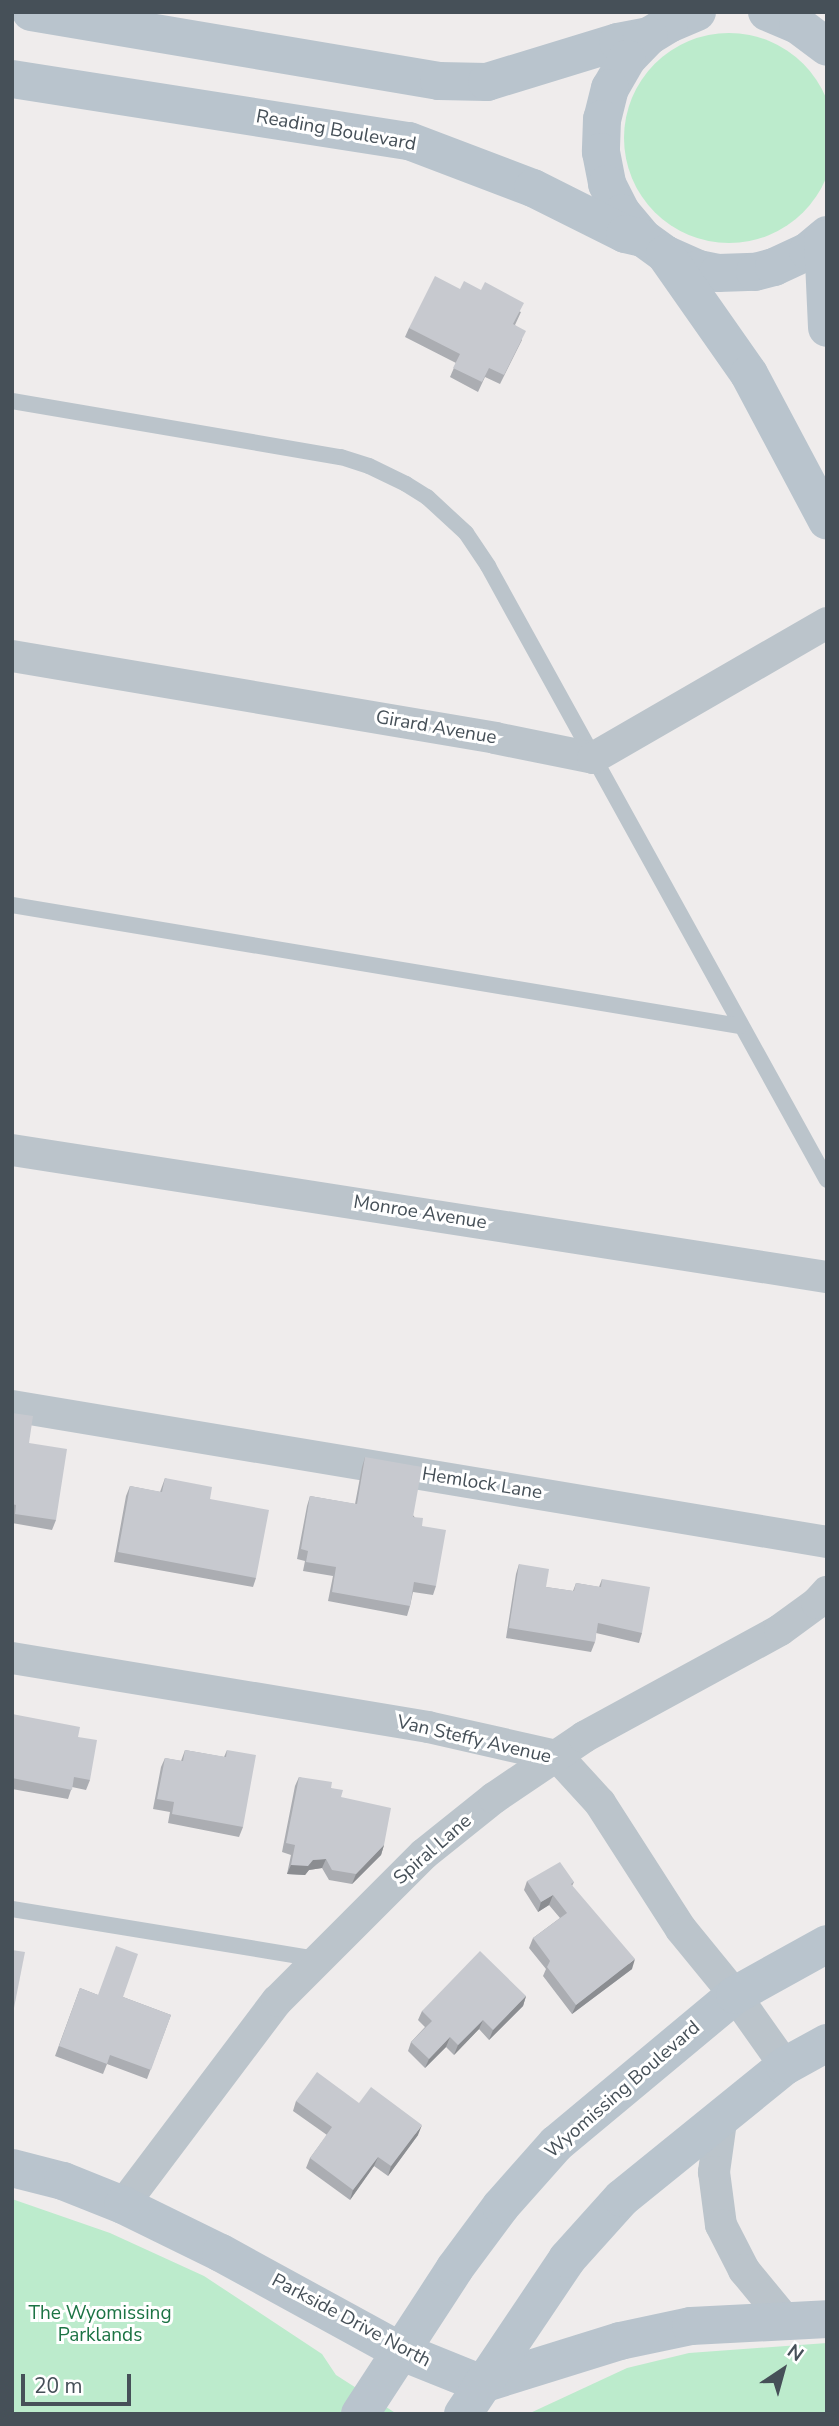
<!DOCTYPE html>
<style>
body{margin:0}
#map{position:relative;width:839px;height:2426px;overflow:hidden;background:#efecec;font-family:"Nunito Sans",sans-serif}
div>[style]{position:absolute}
[style*='--x']{left:calc(var(--x)*1px);top:calc(var(--y)*1px);width:calc(var(--w)*1px);rotate:calc(var(--a)*1deg)}
.green>*{inset:0;background:#bcebcc}
.round{border-radius:50%}
.lane>*{height:16px;margin:-8px;padding:0 8px;transform-origin:8px;border-radius:8px;background:#bbc4cb}
.street>*{height:32px;margin:-16px;padding:0 16px;transform-origin:16px;border-radius:16px;background:#bbc4cb}
.secondary>*{height:38px;margin:-19px;padding:0 19px;transform-origin:19px;border-radius:19px;background:#b9c4cd}
.wall>*{inset:0;background:#abadb2}
.shaded-wall>*{inset:0;background:#8b8d91}
.building>*{inset:0;background:#c7c9cf}
span{translate:-50% -50%;white-space:nowrap;text-align:center;line-height:1.15;-webkit-text-stroke:6px #fff;paint-order:stroke}
.street-label{font-size:19px;color:#465058}
.park-label{font-size:19px;color:#1c7344}
.frame{position:absolute;inset:0;border:14px solid #465058;pointer-events:none}
.north{position:absolute;left:748px;top:2335px;width:70px;height:70px;-webkit-text-stroke:5px #fff;paint-order:stroke;rotate:36deg;font-size:19px;font-weight:700;line-height:28px;text-align:center;color:#465058}
.north::after{content:'';display:block;margin:auto;width:24px;height:32px;background:#465058;clip-path:polygon(50% 0,100% 100%,50% 72%,0 100%)}
.scale{position:absolute;left:21px;top:2374px;width:110px;height:32px;box-sizing:border-box;border:4px solid #465058;border-top:0;padding-left:9px;font-size:21px;line-height:24px;white-space:nowrap;color:#465058;-webkit-text-stroke:5px #fff;paint-order:stroke}
</style>
<div id="map">
<div class="green">
<div class="round" style="left:624px;top:33px;width:210px;height:210px"></div>
<div style="clip-path:polygon(12px 2199px,110px 2233px,204px 2276px,322px 2354px,336px 2375px,397px 2414px,12px 2414px)"></div>
<div style="clip-path:polygon(827px 2343px,827px 2414px,528px 2414px,627px 2368px,689px 2353px)"></div>
</div>
<div class="lane">
<div style="--x:12;--y:401;--w:334;--a:9.7"></div>
<div style="--x:341;--y:457;--w:29;--a:18"></div>
<div style="--x:369;--y:466;--w:41;--a:25.9"></div>
<div style="--x:406;--y:484;--w:25;--a:32"></div>
<div style="--x:427;--y:497;--w:53;--a:42.7"></div>
<div style="--x:466;--y:533;--w:40;--a:56"></div>
<div style="--x:488;--y:566;--w:701;--a:61.1"></div>
<div style="--x:12;--y:905;--w:738;--a:9.44"></div>
<div style="--x:12;--y:1909;--w:308;--a:9.3"></div>
</div>
<div class="street">
<div style="--x:12;--y:656;--w:490;--a:9.6"></div>
<div style="--x:495;--y:738;--w:100;--a:11.5"></div>
<div style="--x:593;--y:758;--w:270;--a:-30"></div>
<div style="--x:12;--y:1150;--w:825;--a:8.86"></div>
<div style="--x:12;--y:1406;--w:826;--a:9.47"></div>
<div style="--x:12;--y:1658;--w:422;--a:9.4"></div>
<div style="--x:428;--y:1727;--w:132;--a:12.7"></div>
<div style="--x:557;--y:1756;--w:64;--a:47.5"></div>
<div style="--x:600;--y:1803;--w:150;--a:57.3"></div>
<div style="--x:681;--y:1929;--w:85;--a:50.7"></div>
<div style="--x:735;--y:1995;--w:87;--a:54.8"></div>
<div style="--x:722;--y:2114;--w:59;--a:97.9"></div>
<div style="--x:714;--y:2172;--w:53;--a:82.5"></div>
<div style="--x:721;--y:2225;--w:51;--a:62.9"></div>
<div style="--x:744;--y:2270;--w:65;--a:50.6"></div>
<div style="--x:123;--y:2205;--w:256;--a:-53"></div>
<div style="--x:277;--y:2001;--w:208;--a:-45"></div>
<div style="--x:424;--y:1854;--w:90;--a:-38.7"></div>
<div style="--x:494;--y:1798;--w:109;--a:-34.1"></div>
<div style="--x:584;--y:1737;--w:223;--a:-28.6"></div>
<div style="--x:780;--y:1630;--w:46;--a:-36.1"></div>
<div style="--x:817;--y:1603;--w:15;--a:-48"></div>
</div>
<div class="secondary">
<div style="--x:31;--y:12;--w:414;--a:9.6"></div>
<div style="--x:439;--y:81;--w:48;--a:1.2"></div>
<div style="--x:487;--y:82;--w:137;--a:-17"></div>
<div style="--x:618;--y:42;--w:32;--a:-11"></div>
<div style="--x:697;--y:12;--w:30;--a:157"></div>
<div style="--x:669;--y:24;--w:23;--a:149"></div>
<div style="--x:649;--y:36;--w:32;--a:134"></div>
<div style="--x:627;--y:59;--w:34;--a:120"></div>
<div style="--x:610;--y:88;--w:32;--a:104"></div>
<div style="--x:602;--y:119;--w:33;--a:92"></div>
<div style="--x:601;--y:152;--w:33;--a:79"></div>
<div style="--x:607;--y:184;--w:33;--a:63"></div>
<div style="--x:622;--y:213;--w:33;--a:50"></div>
<div style="--x:643;--y:238;--w:27;--a:36"></div>
<div style="--x:665;--y:254;--w:37;--a:24"></div>
<div style="--x:699;--y:269;--w:19;--a:12"></div>
<div style="--x:718;--y:273;--w:37;--a:-2"></div>
<div style="--x:755;--y:272;--w:20;--a:-15"></div>
<div style="--x:774;--y:267;--w:38;--a:-25"></div>
<div style="--x:808;--y:251;--w:25;--a:-40"></div>
<div style="--x:767;--y:12;--w:34;--a:23"></div>
<div style="--x:798;--y:25;--w:36;--a:37"></div>
<div style="--x:12;--y:79;--w:402;--a:8.9"></div>
<div style="--x:409;--y:141;--w:133;--a:20.8"></div>
<div style="--x:533;--y:188;--w:103;--a:26.6"></div>
<div style="--x:625;--y:234;--w:18;--a:13"></div>
<div style="--x:823;--y:239;--w:89;--a:87.4"></div>
<div style="--x:665;--y:254;--w:146;--a:55"></div>
<div style="--x:749;--y:374;--w:166;--a:62"></div>
<div style="--x:12;--y:2168;--w:53;--a:14.3"></div>
<div style="--x:63;--y:2181;--w:65;--a:21.8"></div>
<div style="--x:123;--y:2205;--w:109;--a:26.1"></div>
<div style="--x:221;--y:2253;--w:204;--a:28.7"></div>
<div style="--x:400;--y:2351;--w:88;--a:21.9"></div>
<div style="--x:482;--y:2384;--w:145;--a:-17.3"></div>
<div style="--x:620;--y:2341;--w:73;--a:-11.9"></div>
<div style="--x:691;--y:2326;--w:136;--a:-2.9"></div>
<div style="--x:360;--y:2414;--w:174;--a:-56.9"></div>
<div style="--x:455;--y:2268;--w:77;--a:-53.4"></div>
<div style="--x:501;--y:2206;--w:83;--a:-48.4"></div>
<div style="--x:556;--y:2144;--w:233;--a:-39.8"></div>
<div style="--x:735;--y:1995;--w:105;--a:-29"></div>
<div style="--x:463;--y:2414;--w:187;--a:-56.1"></div>
<div style="--x:567;--y:2259;--w:82;--a:-48"></div>
<div style="--x:622;--y:2198;--w:210;--a:-39"></div>
<div style="--x:785;--y:2066;--w:48;--a:-28.7"></div>
</div>
<div class="wall">
<div style="clip-path:polygon(460px 289px,521px 312px,515px 325px,522px 340px,500px 384px,485px 377px,478px 392px,450px 377px,456px 363px,405px 337px,409px 328px)"></div>
<div style="clip-path:polygon(12px 1413px,29px 1443px,56px 1520px,52px 1530px,12px 1523px)"></div>
<div style="clip-path:polygon(365px 1457px,422px 1526px,436px 1586px,433px 1595px,413px 1592px,410px 1606px,407px 1616px,328px 1601px,333px 1576px,303px 1571px,305px 1561px,297px 1559px,307px 1506px,310px 1496px,355px 1504px,362px 1467px)"></div>
<div style="clip-path:polygon(165px 1478px,210px 1499px,256px 1578px,253px 1587px,114px 1562px,126px 1496px,130px 1486px,160px 1492px)"></div>
<div style="clip-path:polygon(519px 1564px,546px 1587px,573px 1591px,576px 1583px,599px 1587px,602px 1579px,642px 1633px,639px 1643px,596px 1633px,595px 1642px,591px 1652px,506px 1638px,516px 1574px)"></div>
<div style="clip-path:polygon(12px 1714px,78px 1737px,90px 1780px,86px 1790px,72px 1787px,68px 1799px,12px 1789px)"></div>
<div style="clip-path:polygon(185px 1750px,224px 1757px,227px 1750px,243px 1827px,239px 1837px,168px 1823px,170px 1812px,153px 1809px,161px 1767px,165px 1758px,181px 1761px)"></div>
<div style="clip-path:polygon(299px 1777px,331px 1788px,384px 1845px,381px 1855px,352px 1884px,329px 1880px,322px 1868px,309px 1870px,305px 1875px,287px 1874px,291px 1855px,282px 1852px,295px 1786px)"></div>
<div style="clip-path:polygon(527px 1881px,574px 1882px,572px 1886px,632px 1969px,572px 2014px,543px 1976px,546px 1969px,529px 1948px,533px 1938px,560px 1918px,549px 1905px,538px 1912px,524px 1890px)"></div>
<div style="clip-path:polygon(80px 1988px,98px 1995px,123px 1997px,171px 2015px,147px 2079px,107px 2064px,103px 2074px,55px 2056px)"></div>
<div style="clip-path:polygon(526px 1996px,523px 2006px,489px 2040px,479px 2029px,454px 2055px,446px 2047px,425px 2068px,408px 2051px,411px 2042px,425px 2027px,418px 2020px,422px 2011px)"></div>
<div style="clip-path:polygon(296px 2101px,359px 2103px,418px 2135px,388px 2176px,374px 2166px,350px 2200px,306px 2168px,310px 2158px,327px 2135px,293px 2111px)"></div>
</div>
<div class="shaded-wall">
<div style="clip-path:polygon(384px 1845px,381px 1855px,352px 1884px,356px 1874px)"></div>
<div style="clip-path:polygon(326px 1859px,322px 1868px,309px 1870px,305px 1875px,287px 1874px,291px 1865px,313px 1860px)"></div>
<div style="clip-path:polygon(553px 1895px,549px 1905px,538px 1912px,541px 1902px)"></div>
<div style="clip-path:polygon(635px 1959px,632px 1969px,572px 2014px,576px 2005px)"></div>
<div style="clip-path:polygon(526px 1996px,523px 2006px,489px 2040px,493px 2030px)"></div>
<div style="clip-path:polygon(483px 2020px,479px 2029px,454px 2055px,458px 2045px)"></div>
<div style="clip-path:polygon(450px 2037px,446px 2047px,425px 2068px,429px 2059px)"></div>
<div style="clip-path:polygon(422px 2125px,418px 2135px,388px 2176px,391px 2166px)"></div>
<div style="clip-path:polygon(378px 2157px,374px 2166px,350px 2200px,353px 2190px)"></div>
</div>
<div class="building">
<div style="clip-path:polygon(435px 276px,460px 289px,464px 281px,481px 290px,485px 282px,524px 303px,513px 324px,526px 331px,504px 375px,489px 368px,482px 382px,453px 368px,460px 354px,409px 328px)"></div>
<div style="clip-path:polygon(12px 1413px,33px 1416px,29px 1443px,67px 1449px,56px 1520px,15px 1514px,16px 1505px,12px 1504px)"></div>
<div style="clip-path:polygon(365px 1457px,422px 1467px,413px 1517px,423px 1518px,422px 1526px,446px 1530px,436px 1586px,414px 1582px,410px 1606px,332px 1592px,336px 1567px,306px 1562px,308px 1551px,301px 1549px,310px 1496px,357px 1504px)"></div>
<div style="clip-path:polygon(165px 1478px,212px 1487px,210px 1499px,269px 1510px,256px 1578px,118px 1552px,130px 1486px,162px 1492px)"></div>
<div style="clip-path:polygon(519px 1564px,549px 1569px,546px 1587px,574px 1591px,576px 1583px,601px 1587px,602px 1579px,650px 1587px,642px 1633px,598px 1623px,595px 1642px,509px 1628px)"></div>
<div style="clip-path:polygon(12px 1714px,80px 1727px,78px 1737px,97px 1740px,90px 1780px,74px 1777px,72px 1790px,12px 1778px)"></div>
<div style="clip-path:polygon(185px 1750px,226px 1757px,227px 1750px,256px 1755px,243px 1827px,172px 1814px,174px 1802px,157px 1799px,165px 1758px,183px 1761px)"></div>
<div style="clip-path:polygon(299px 1777px,332px 1782px,331px 1788px,343px 1790px,341px 1797px,391px 1808px,384px 1845px,356px 1874px,332px 1870px,326px 1859px,313px 1860px,308px 1866px,291px 1865px,295px 1845px,286px 1843px)"></div>
<div style="clip-path:polygon(560px 1862px,574px 1882px,571px 1884px,635px 1959px,576px 2005px,547px 1967px,550px 1961px,533px 1938px,567px 1913px,553px 1895px,541px 1902px,527px 1881px)"></div>
<div style="clip-path:polygon(116px 1946px,138px 1954px,123px 1997px,171px 2015px,151px 2070px,110px 2055px,107px 2064px,59px 2046px,80px 1988px,98px 1995px)"></div>
<div style="clip-path:polygon(12px 1950px,25px 1952px,12px 2018px)"></div>
<div style="clip-path:polygon(480px 1951px,526px 1996px,493px 2030px,483px 2020px,458px 2045px,450px 2037px,429px 2059px,411px 2042px,432px 2021px,422px 2011px)"></div>
<div style="clip-path:polygon(317px 2072px,359px 2103px,371px 2087px,422px 2125px,391px 2166px,378px 2157px,353px 2190px,310px 2158px,332px 2127px,296px 2101px)"></div>
</div>
<div class="street-label">
<span style="left:336px;top:131px;rotate:10deg">Reading Boulevard</span>
<span style="left:436px;top:728px;rotate:10deg">Girard Avenue</span>
<span style="left:420px;top:1213px;rotate:9deg">Monroe Avenue</span>
<span style="left:482px;top:1484px;rotate:9deg">Hemlock Lane</span>
<span style="left:474px;top:1740px;rotate:13deg">Van Steffy Avenue</span>
<span style="left:433px;top:1850px;rotate:-41deg">Spiral Lane</span>
<span style="left:623px;top:2090px;rotate:-41deg">Wyomissing Boulevard</span>
<span style="left:351px;top:2321px;rotate:28deg">Parkside Drive North</span>
</div>
<div class="park-label">
<span style="left:100px;top:2325px">The Wyomissing<br>Parklands</span>
</div>
<div class="frame"></div>
<div class="north">N</div>
<div class="scale">20 m</div>
</div>
